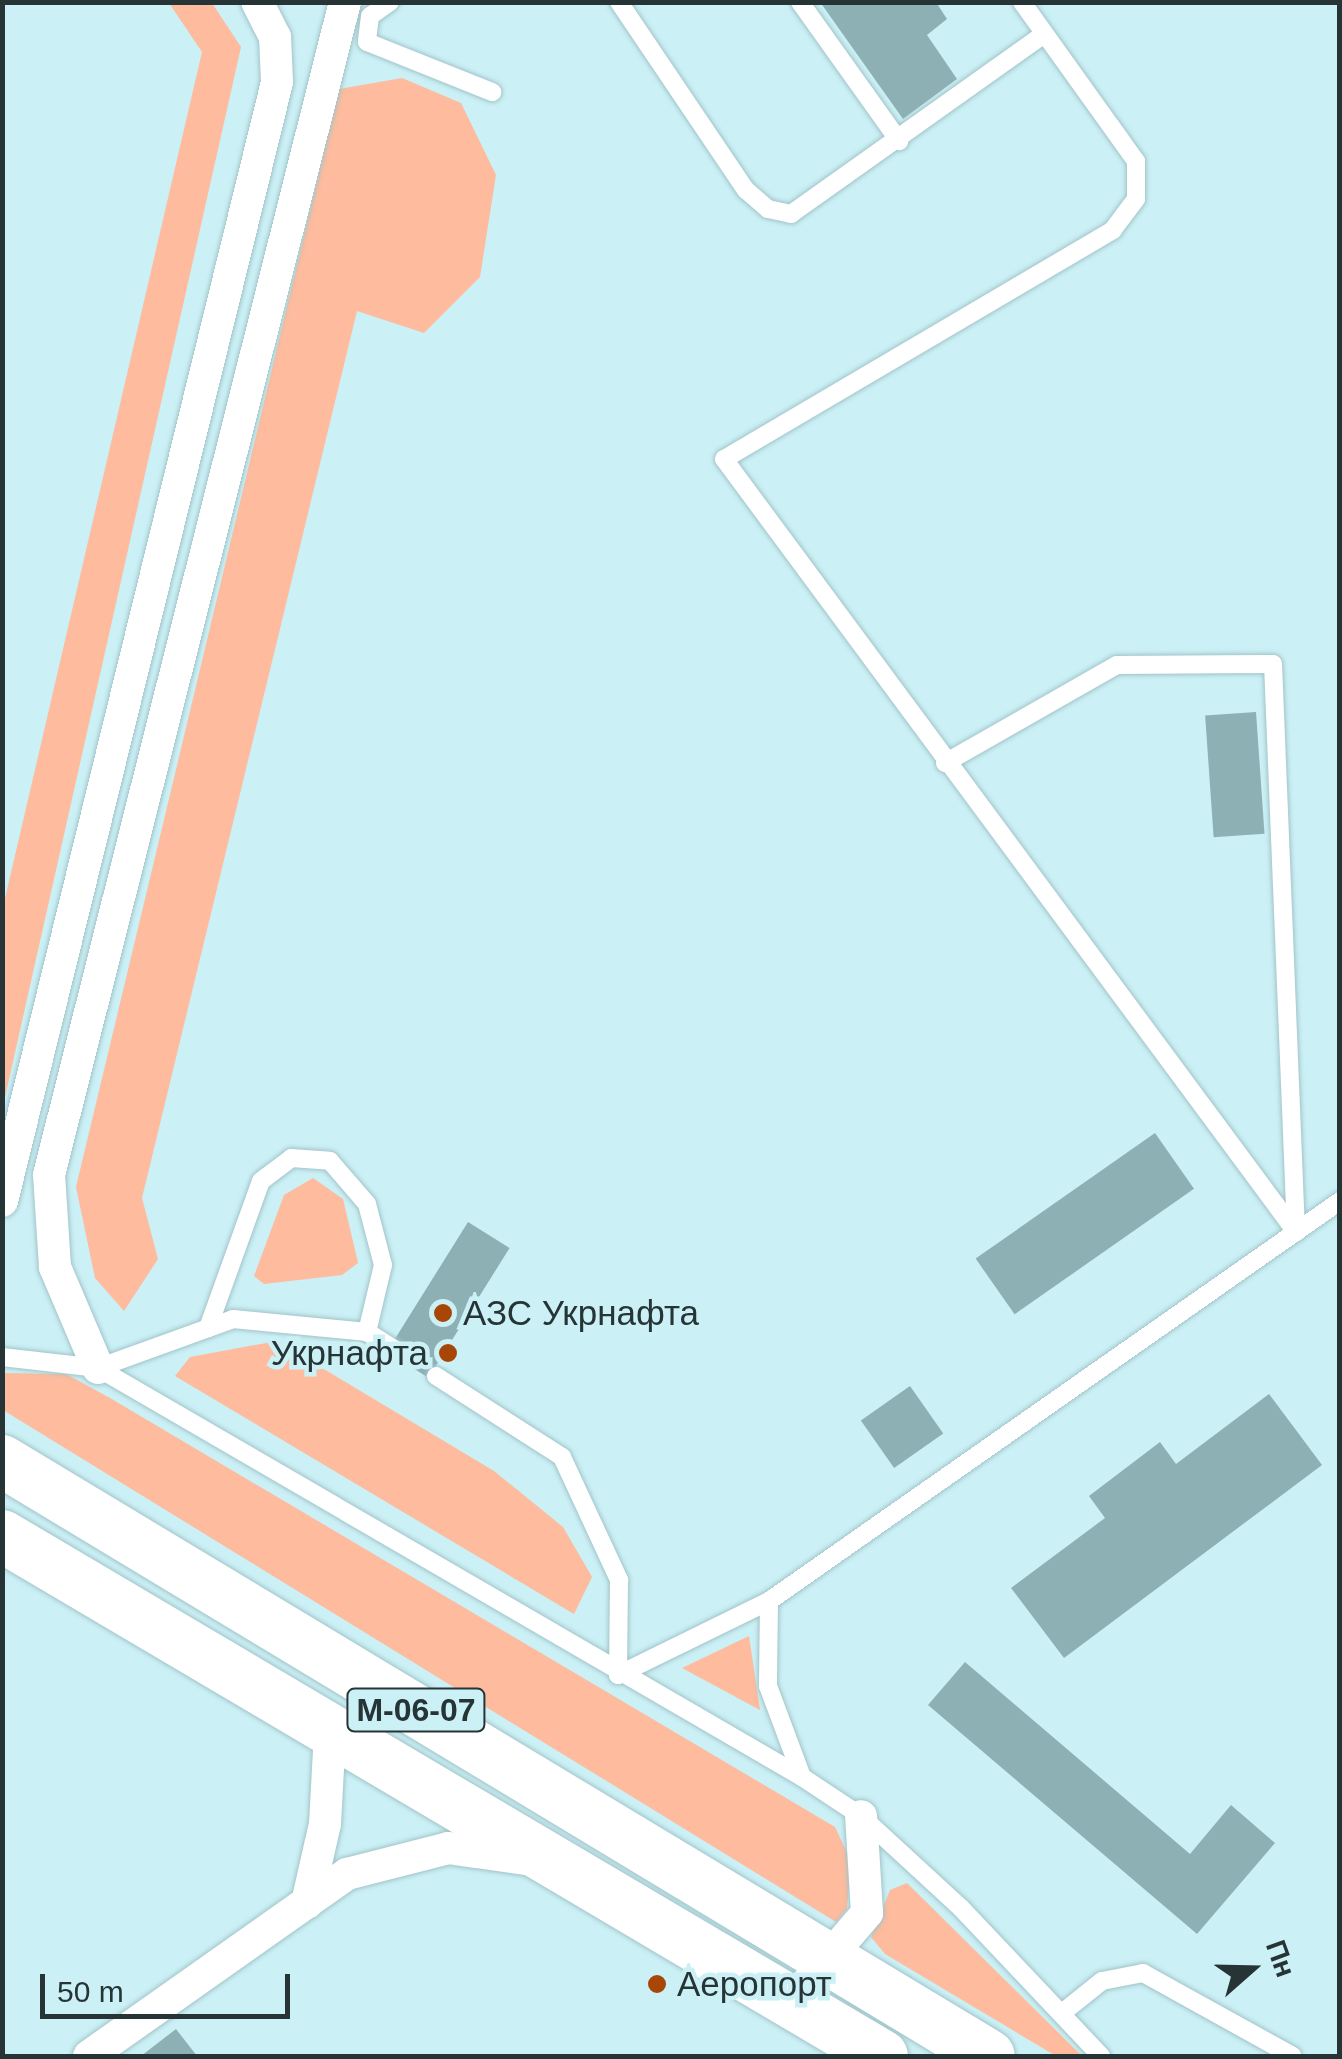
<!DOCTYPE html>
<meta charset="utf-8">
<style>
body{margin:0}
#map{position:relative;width:1342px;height:2059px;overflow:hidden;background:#cbf0f5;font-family:Arial,sans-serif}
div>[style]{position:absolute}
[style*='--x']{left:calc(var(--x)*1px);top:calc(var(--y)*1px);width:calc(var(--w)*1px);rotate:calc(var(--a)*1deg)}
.green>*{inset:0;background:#febb9d}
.building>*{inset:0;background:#8db0b5;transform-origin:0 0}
.roads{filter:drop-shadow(0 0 2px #a1c4c9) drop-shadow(0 0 2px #a1c4c9)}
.service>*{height:18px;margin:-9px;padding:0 9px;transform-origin:9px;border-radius:9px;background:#fff}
.minor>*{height:32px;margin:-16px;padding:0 16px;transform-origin:16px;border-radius:16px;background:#fff}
.primary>*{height:52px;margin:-26px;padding:0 26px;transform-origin:26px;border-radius:26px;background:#fff}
.dots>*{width:28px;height:28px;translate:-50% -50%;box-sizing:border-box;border:5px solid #cbf0f5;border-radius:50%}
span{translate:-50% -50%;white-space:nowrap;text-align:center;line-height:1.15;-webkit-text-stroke:9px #cbf0f5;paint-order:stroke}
.shield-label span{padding:2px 8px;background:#cbf0f5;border:2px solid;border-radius:8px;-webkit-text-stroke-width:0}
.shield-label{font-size:32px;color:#263436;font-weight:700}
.poi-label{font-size:35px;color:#263436}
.left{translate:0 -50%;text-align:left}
.right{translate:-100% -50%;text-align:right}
.frame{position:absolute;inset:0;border:5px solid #263436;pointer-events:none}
.north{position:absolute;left:1202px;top:1919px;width:100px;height:100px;-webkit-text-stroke:8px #cbf0f5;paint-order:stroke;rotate:70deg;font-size:28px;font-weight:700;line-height:40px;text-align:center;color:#263436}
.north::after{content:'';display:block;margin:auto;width:35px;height:45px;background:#263436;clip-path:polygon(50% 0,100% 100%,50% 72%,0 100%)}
.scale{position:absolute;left:40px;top:1974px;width:250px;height:45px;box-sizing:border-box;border:5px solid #263436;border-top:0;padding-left:12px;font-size:30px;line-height:35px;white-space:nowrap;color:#263436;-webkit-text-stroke:8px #cbf0f5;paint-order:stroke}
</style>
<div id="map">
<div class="green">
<div style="clip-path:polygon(169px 3px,212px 3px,241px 47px,3px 1106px,3px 907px,202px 52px)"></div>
<div style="clip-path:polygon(402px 78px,461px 103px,496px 175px,480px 277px,424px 333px,357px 311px,142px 1198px,158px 1259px,124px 1311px,95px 1278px,76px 1187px,339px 89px)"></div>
<div style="clip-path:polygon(313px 1178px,343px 1199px,358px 1263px,342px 1275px,264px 1284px,254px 1276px,284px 1195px)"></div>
<div style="clip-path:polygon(277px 1341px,494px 1471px,563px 1527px,592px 1577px,574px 1614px,175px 1376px,190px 1357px)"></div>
<div style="clip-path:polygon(2px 1373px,66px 1374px,110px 1398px,835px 1827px,851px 1861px,847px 1909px,836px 1922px,3px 1410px)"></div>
<div style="clip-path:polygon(749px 1636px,760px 1710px,682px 1668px)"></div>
<div style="clip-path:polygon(907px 1883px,1082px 2056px,1056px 2056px,885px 1954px,871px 1937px,890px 1890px)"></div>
</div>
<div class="building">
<div style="clip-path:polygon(820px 2px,936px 2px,947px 19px,927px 35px,957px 79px,903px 119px)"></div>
<div style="left:1256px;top:712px;width:122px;height:51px;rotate:86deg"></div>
<div style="left:1155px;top:1133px;width:68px;height:219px;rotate:55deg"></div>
<div style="left:468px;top:1222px;width:49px;height:153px;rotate:32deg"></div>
<div style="left:910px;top:1386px;width:58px;height:60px;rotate:55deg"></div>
<div style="clip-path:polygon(1269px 1394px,1322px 1465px,1064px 1658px,1011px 1588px,1105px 1518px,1089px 1496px,1160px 1442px,1176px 1464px)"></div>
<div style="clip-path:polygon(965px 1662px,1190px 1854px,1231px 1805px,1275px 1843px,1197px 1934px,928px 1705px)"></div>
<div style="clip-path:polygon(176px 2029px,197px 2056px,141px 2056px)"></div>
</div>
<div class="roads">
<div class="service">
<div style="--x:390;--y:2;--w:24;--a:145"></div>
<div style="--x:370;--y:16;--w:26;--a:97"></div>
<div style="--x:367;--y:42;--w:135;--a:21.8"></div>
<div style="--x:619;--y:2;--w:227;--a:56"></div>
<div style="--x:746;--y:190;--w:29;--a:41"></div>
<div style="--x:768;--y:209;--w:24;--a:12"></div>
<div style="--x:791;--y:214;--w:310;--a:-35.4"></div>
<div style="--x:800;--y:2;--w:171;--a:54.5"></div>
<div style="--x:1022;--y:2;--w:196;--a:54.4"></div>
<div style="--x:1136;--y:161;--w:38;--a:90"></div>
<div style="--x:1136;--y:199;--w:39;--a:127"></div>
<div style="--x:1113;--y:230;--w:451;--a:149.5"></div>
<div style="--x:724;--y:459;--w:962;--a:53.5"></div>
<div style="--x:945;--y:763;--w:198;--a:-29.7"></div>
<div style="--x:1117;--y:665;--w:156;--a:-0.4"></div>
<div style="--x:1273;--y:664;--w:568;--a:87.68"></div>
<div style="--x:208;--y:1328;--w:156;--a:-70.2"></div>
<div style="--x:261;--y:1181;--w:38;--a:-37"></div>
<div style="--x:291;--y:1158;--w:39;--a:4"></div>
<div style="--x:330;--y:1161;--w:57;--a:49.3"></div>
<div style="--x:367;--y:1204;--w:63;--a:75.3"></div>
<div style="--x:383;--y:1265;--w:69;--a:103.4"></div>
<div style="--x:2;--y:1357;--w:97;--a:6.5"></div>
<div style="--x:98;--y:1368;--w:814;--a:30.16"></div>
<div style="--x:802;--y:1777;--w:71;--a:33.5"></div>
<div style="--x:861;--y:1816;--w:136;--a:42.6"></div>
<div style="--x:961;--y:1908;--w:204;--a:46.6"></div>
<div style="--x:98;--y:1368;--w:144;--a:-19.9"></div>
<div style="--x:233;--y:1319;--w:135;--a:5.5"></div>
<div style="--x:367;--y:1332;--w:34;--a:32"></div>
<div style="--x:436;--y:1376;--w:150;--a:32.7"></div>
<div style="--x:562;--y:1457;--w:136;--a:65.1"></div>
<div style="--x:619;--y:1580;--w:95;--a:90.6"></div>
<div style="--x:618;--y:1675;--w:168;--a:-26.1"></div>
<div style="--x:769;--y:1601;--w:697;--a:-35.01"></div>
<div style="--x:769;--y:1601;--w:85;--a:90.7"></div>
<div style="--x:768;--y:1686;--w:97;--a:69.5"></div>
<div style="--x:1062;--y:2013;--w:51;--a:-38.7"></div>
<div style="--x:1102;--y:1981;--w:42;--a:-11"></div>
<div style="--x:1143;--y:1973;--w:171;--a:29"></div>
</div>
<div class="minor">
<div style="--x:2;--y:1201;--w:1152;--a:-76.19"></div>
<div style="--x:277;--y:82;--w:45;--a:-92.5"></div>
<div style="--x:275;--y:37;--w:39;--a:-117"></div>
<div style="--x:98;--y:1368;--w:110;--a:-113.1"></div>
<div style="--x:55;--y:1267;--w:92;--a:-93.7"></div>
<div style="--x:49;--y:1175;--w:1210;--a:-75.84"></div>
<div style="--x:307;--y:1903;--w:81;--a:-77.2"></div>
<div style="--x:325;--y:1824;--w:93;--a:-86.9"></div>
<div style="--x:789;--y:2004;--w:120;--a:-49.4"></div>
<div style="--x:867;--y:1913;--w:97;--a:-93.5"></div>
<div style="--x:89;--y:2056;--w:316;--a:-35.2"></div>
<div style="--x:347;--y:1874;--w:104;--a:-14.4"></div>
<div style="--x:448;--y:1848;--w:85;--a:8.1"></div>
</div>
<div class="primary">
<div style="--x:2;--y:1461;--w:1152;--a:31.08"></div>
<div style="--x:2;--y:1536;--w:1022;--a:30.58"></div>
</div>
</div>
<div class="dots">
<div style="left:443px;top:1313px;background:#a84608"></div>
<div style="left:448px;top:1353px;background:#a84608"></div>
<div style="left:657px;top:1984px;background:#a84608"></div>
</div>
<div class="shield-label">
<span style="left:416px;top:1710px">М-06-07</span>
</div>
<div class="poi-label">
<span class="left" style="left:463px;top:1313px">АЗС Укрнафта</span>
<span class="right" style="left:428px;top:1353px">Укрнафта</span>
<span class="left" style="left:677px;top:1984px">Аеропорт</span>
</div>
<div class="frame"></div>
<div class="north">Пн</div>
<div class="scale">50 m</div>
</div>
